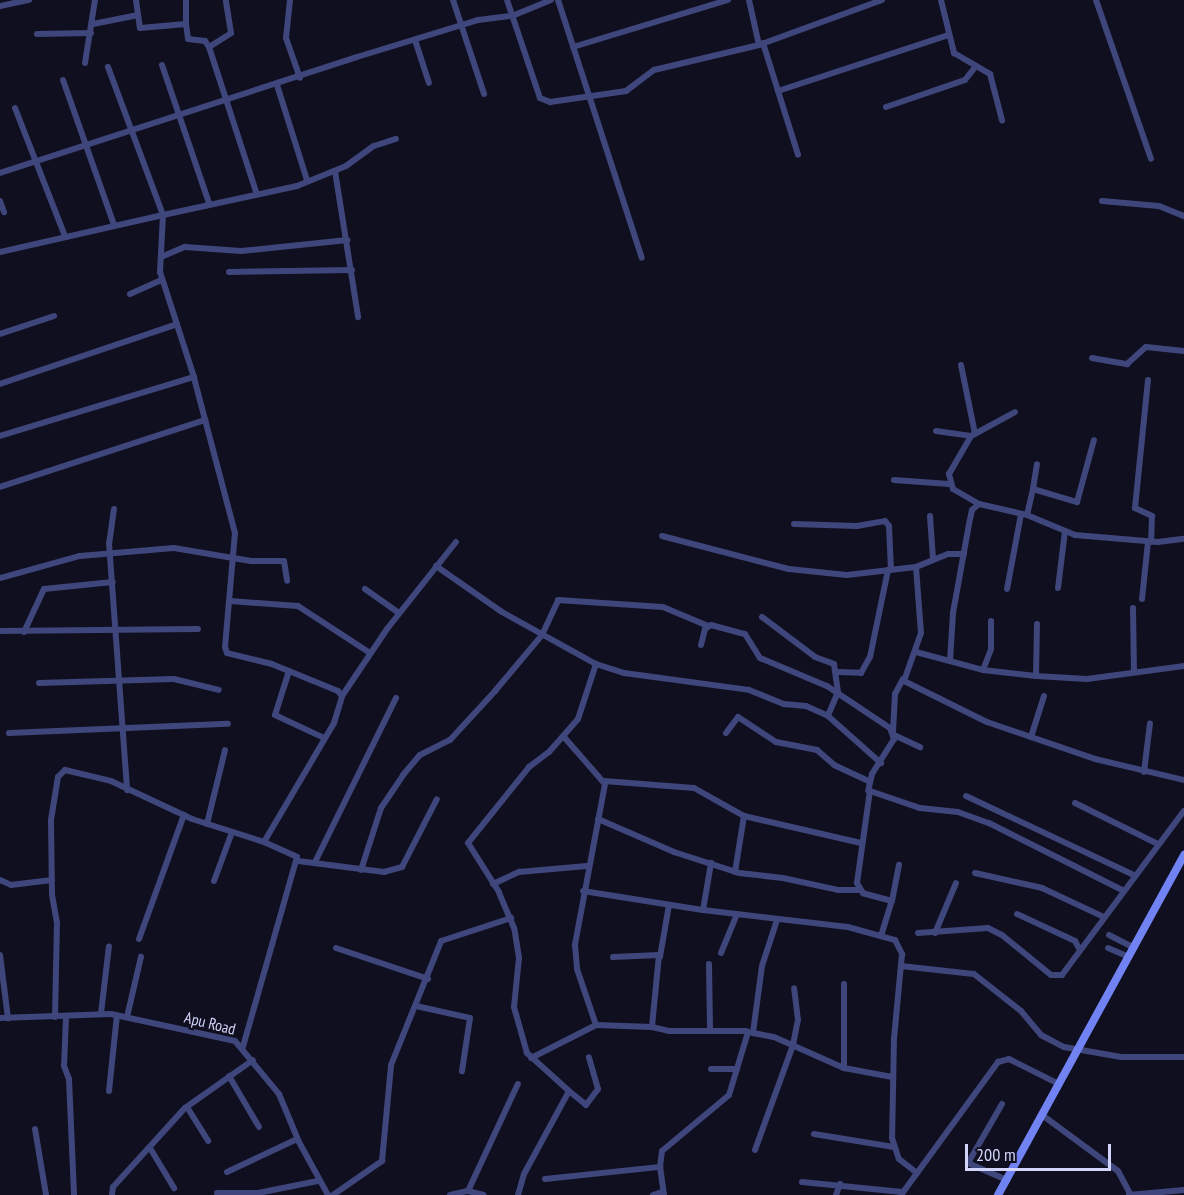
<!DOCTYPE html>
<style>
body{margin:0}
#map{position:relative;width:1184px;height:1195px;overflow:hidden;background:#0f0f20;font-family:"PT Sans Narrow",sans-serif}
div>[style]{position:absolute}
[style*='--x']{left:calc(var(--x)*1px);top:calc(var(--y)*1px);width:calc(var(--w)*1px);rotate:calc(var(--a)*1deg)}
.street>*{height:6px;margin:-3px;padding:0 3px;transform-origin:3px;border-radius:3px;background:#3e467b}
.secondary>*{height:8px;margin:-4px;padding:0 4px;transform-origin:4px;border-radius:4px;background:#7183f3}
span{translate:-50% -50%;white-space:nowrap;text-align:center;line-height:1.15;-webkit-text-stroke:4.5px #0f0f20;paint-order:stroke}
.street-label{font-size:16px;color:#d2d4fb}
.scale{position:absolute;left:965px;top:1144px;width:146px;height:27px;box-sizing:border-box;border:3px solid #d2d4fb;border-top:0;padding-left:8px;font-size:18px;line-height:21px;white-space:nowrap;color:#d2d4fb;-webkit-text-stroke:4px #0f0f20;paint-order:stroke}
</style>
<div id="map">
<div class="street">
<div style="--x:136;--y:0;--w:28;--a:82"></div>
<div style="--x:140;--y:28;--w:46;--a:-5"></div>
<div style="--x:186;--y:24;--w:24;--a:-90"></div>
<div style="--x:290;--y:0;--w:38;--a:96"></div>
<div style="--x:286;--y:38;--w:42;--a:70.7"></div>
<div style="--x:453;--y:0;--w:99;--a:71.7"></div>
<div style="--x:507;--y:0;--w:103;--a:71.4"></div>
<div style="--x:540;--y:98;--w:11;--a:22"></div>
<div style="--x:550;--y:102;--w:77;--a:-8.2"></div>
<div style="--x:626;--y:91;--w:35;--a:-37"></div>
<div style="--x:654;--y:70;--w:108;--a:-13.4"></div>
<div style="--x:759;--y:45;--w:131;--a:-20.1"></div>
<div style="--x:558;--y:0;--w:271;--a:72"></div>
<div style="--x:749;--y:0;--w:46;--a:77.5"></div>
<div style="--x:941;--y:0;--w:55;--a:76.2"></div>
<div style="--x:954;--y:53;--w:42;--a:30.3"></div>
<div style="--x:990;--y:74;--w:48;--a:75.4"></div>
<div style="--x:1096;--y:0;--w:168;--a:70.9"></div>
<div style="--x:0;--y:6;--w:30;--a:-12"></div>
<div style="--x:93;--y:24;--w:46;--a:-11.3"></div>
<div style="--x:186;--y:24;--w:15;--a:82"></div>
<div style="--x:188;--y:39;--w:17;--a:7"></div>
<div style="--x:205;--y:41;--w:7;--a:56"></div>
<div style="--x:209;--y:47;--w:152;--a:72"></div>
<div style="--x:37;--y:34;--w:54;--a:-1.1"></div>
<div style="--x:415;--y:40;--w:45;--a:72"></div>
<div style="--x:763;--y:43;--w:117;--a:72.6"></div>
<div style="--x:209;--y:47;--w:26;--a:-32"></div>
<div style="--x:231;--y:33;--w:33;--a:-99"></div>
<div style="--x:573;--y:47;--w:162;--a:-16.9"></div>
<div style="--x:85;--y:63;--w:64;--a:-81"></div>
<div style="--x:162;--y:65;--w:146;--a:71.2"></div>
<div style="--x:63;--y:80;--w:154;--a:70.6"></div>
<div style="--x:277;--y:85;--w:100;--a:72.5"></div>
<div style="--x:778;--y:91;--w:179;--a:-18.2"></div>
<div style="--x:886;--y:107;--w:83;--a:-18.9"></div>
<div style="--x:965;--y:80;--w:18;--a:-52"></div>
<div style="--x:15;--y:108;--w:137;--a:68.7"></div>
<div style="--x:335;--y:171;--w:148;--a:81"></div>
<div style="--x:0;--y:173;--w:375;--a:-18"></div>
<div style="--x:357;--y:57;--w:127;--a:-17"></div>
<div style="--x:478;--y:20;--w:34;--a:-7"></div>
<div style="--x:512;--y:16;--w:42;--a:-22.3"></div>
<div style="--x:0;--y:201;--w:12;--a:70"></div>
<div style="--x:1102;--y:201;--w:57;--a:5"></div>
<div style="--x:1159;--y:206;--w:27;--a:22"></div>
<div style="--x:0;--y:252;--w:167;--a:-12.8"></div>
<div style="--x:163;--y:215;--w:158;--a:-110.4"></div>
<div style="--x:161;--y:257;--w:26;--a:-23"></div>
<div style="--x:185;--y:247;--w:56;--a:4.1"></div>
<div style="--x:241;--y:251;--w:107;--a:-5.9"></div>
<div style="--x:229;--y:272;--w:123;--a:-0.9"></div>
<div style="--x:130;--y:294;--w:35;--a:-24"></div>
<div style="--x:0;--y:334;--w:57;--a:-18.4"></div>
<div style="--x:1092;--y:358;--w:36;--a:10"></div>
<div style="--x:1127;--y:364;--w:25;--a:-42"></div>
<div style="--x:1146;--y:347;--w:38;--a:6"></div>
<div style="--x:961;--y:365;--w:70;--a:78.5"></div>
<div style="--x:1148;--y:380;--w:129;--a:95.8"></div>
<div style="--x:1135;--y:508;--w:19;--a:25"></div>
<div style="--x:1152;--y:516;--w:26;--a:92"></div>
<div style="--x:0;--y:384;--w:187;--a:-18.7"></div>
<div style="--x:936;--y:431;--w:35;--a:8"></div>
<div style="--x:0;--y:436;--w:203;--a:-16.9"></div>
<div style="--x:894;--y:480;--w:55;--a:4.2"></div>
<div style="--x:0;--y:487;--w:216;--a:-18.1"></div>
<div style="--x:1033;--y:489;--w:25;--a:-81"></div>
<div style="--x:979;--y:504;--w:30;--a:-150"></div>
<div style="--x:953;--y:489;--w:16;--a:-105"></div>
<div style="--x:949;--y:474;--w:44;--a:-59.9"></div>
<div style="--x:971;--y:436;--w:50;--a:-28.6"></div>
<div style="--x:114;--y:509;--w:34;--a:98"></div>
<div style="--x:109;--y:543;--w:248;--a:85.8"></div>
<div style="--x:1027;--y:515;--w:27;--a:-77"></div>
<div style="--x:1033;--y:489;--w:46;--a:16.5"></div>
<div style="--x:1077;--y:502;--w:64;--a:-74.7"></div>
<div style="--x:930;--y:516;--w:43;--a:86"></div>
<div style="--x:794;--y:524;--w:63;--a:1.8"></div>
<div style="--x:857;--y:526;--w:28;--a:-10"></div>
<div style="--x:885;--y:521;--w:6;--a:51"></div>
<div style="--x:889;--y:526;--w:44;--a:87.4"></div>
<div style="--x:662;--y:536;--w:131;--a:14.6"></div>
<div style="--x:789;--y:569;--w:58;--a:5.9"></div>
<div style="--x:847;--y:575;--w:69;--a:-6.6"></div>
<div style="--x:964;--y:554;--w:16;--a:180"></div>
<div style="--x:948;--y:554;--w:35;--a:158"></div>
<div style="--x:916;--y:567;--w:66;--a:85.7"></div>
<div style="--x:921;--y:633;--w:51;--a:109.5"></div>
<div style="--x:904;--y:681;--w:93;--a:26.3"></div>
<div style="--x:987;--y:722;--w:114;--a:18.9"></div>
<div style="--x:1095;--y:759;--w:91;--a:13.3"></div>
<div style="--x:436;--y:566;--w:80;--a:34.9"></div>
<div style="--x:502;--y:612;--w:107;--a:29"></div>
<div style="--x:596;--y:664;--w:29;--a:18"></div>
<div style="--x:624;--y:673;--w:126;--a:7.7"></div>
<div style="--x:749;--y:690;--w:38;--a:22"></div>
<div style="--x:784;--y:704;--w:22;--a:5"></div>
<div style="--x:806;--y:706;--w:24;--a:24"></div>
<div style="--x:828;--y:716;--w:71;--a:41.6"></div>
<div style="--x:0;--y:578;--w:83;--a:-15.4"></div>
<div style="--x:80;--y:556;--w:94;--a:-4.9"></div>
<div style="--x:174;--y:548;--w:78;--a:9.6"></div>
<div style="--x:251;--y:561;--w:33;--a:0"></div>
<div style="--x:284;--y:561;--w:20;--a:81"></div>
<div style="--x:1058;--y:588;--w:57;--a:-83"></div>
<div style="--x:365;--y:589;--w:42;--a:35.2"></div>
<div style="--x:1007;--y:589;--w:76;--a:-79.4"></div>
<div style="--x:1142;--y:599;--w:57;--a:-84"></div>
<div style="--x:230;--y:601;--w:68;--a:4.2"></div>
<div style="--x:298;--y:606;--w:86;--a:33.1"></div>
<div style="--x:1133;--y:608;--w:62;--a:89.1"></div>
<div style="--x:762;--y:617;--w:66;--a:37"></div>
<div style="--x:815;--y:657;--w:20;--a:20"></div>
<div style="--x:834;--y:664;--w:28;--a:82"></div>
<div style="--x:838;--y:692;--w:26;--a:113"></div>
<div style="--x:0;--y:631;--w:198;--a:-0.6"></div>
<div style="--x:24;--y:632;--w:47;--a:-65.1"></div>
<div style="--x:44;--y:589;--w:69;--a:-5.8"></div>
<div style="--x:701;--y:645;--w:16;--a:-76"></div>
<div style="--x:705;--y:629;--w:7;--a:-34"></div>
<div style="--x:711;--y:625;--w:35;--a:15"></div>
<div style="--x:745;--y:634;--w:28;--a:58"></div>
<div style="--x:760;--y:658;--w:73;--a:22.7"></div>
<div style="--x:827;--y:686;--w:76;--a:33.7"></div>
<div style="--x:890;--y:728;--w:12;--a:70"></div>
<div style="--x:894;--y:739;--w:41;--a:122.2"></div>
<div style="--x:872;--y:774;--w:17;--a:103"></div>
<div style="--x:916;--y:652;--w:69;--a:15"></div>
<div style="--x:983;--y:670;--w:53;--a:6.5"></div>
<div style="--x:1036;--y:676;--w:51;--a:3.4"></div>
<div style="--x:1087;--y:679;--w:98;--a:-7.6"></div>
<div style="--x:950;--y:661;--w:48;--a:-86.4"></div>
<div style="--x:953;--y:613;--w:90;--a:-79.8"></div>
<div style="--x:969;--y:524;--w:14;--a:-78"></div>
<div style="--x:972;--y:510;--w:9;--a:-41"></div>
<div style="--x:979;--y:504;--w:49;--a:12.9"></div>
<div style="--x:1027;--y:515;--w:52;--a:22.6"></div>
<div style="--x:1075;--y:535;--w:83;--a:4.8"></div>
<div style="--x:1158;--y:542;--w:26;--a:-7"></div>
<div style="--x:983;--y:670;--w:22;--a:-69"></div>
<div style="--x:991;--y:649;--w:28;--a:-90"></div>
<div style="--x:289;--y:671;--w:46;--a:107.7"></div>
<div style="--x:275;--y:715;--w:54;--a:25.1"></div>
<div style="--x:838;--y:672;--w:23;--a:2"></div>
<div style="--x:861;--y:673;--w:18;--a:-61"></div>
<div style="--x:870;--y:657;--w:89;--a:-78.3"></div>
<div style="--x:1036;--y:676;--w:52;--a:-88.9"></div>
<div style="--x:39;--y:683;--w:135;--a:-1.7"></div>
<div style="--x:174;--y:679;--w:46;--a:13.7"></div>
<div style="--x:342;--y:696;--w:81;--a:-56.1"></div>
<div style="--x:387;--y:629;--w:111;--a:-51.6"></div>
<div style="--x:893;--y:732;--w:38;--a:-87"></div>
<div style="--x:895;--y:694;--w:17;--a:-62"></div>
<div style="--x:9;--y:733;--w:219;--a:-2.4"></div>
<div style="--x:726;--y:733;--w:20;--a:-53"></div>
<div style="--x:738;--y:717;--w:45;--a:33.3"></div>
<div style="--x:776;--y:742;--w:42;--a:11"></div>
<div style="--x:817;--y:750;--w:23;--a:41"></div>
<div style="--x:834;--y:765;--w:38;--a:25"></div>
<div style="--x:894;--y:735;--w:29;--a:25"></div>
<div style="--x:564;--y:737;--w:62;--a:48.9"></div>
<div style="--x:605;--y:784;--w:164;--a:100.6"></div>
<div style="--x:575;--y:945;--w:24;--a:85"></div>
<div style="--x:577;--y:969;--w:59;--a:71.3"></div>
<div style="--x:1031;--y:737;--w:43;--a:-72.4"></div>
<div style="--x:1144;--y:772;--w:49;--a:-83"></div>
<div style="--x:604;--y:781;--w:90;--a:4.4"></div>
<div style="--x:694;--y:788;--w:57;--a:29.2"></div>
<div style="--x:744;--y:816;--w:120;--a:13"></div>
<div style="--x:966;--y:796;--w:186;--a:25.2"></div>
<div style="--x:1075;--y:803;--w:93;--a:26.3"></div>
<div style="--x:598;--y:819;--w:83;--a:23.5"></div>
<div style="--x:674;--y:852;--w:68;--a:17.9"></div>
<div style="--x:739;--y:873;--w:44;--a:6.5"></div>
<div style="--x:783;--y:878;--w:56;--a:12.3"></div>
<div style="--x:838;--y:890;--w:21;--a:0"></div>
<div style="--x:207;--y:824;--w:76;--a:-76.3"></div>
<div style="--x:264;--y:842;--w:138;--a:-59.5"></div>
<div style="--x:334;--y:723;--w:28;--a:-73"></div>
<div style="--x:342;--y:696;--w:6;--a:-129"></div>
<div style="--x:338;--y:691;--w:71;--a:-157.8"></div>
<div style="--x:272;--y:664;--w:46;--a:-166.3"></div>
<div style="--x:227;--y:653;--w:6;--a:-108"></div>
<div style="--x:225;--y:647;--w:114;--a:-85"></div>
<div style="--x:235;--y:533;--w:164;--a:-104.8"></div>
<div style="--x:193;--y:374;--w:107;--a:-107.9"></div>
<div style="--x:160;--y:272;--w:57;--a:-87"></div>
<div style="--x:163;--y:215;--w:137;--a:-12.2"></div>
<div style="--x:297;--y:186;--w:53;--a:-22.2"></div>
<div style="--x:346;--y:166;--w:34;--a:-36"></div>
<div style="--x:374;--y:146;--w:23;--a:-18"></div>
<div style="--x:298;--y:861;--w:87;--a:7.3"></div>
<div style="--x:384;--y:872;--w:19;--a:-16"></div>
<div style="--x:402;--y:867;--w:76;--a:-62.8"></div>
<div style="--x:315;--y:862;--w:183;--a:-63.7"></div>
<div style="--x:361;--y:870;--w:65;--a:-72.1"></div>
<div style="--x:381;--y:808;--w:40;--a:-56"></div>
<div style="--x:403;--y:775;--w:26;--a:-50"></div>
<div style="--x:420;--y:755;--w:34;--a:-27"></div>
<div style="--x:450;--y:740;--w:67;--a:-47.4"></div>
<div style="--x:495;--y:691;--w:73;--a:-50"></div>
<div style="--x:542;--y:635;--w:38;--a:-65"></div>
<div style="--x:558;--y:600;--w:105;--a:3.8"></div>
<div style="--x:663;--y:607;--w:49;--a:22.9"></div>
<div style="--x:735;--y:872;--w:57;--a:-80.9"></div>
<div style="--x:975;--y:873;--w:69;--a:12.6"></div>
<div style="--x:1042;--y:888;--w:68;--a:25.1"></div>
<div style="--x:0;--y:880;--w:12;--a:24"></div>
<div style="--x:11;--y:885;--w:41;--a:-7"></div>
<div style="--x:214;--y:881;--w:52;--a:-69.8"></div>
<div style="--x:493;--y:884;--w:29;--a:-25"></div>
<div style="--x:519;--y:872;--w:68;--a:-5"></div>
<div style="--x:583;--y:891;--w:121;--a:9"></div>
<div style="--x:703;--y:910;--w:146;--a:6.7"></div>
<div style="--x:848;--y:927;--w:49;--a:15.5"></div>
<div style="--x:895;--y:940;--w:16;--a:63"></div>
<div style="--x:902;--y:954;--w:84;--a:95.4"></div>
<div style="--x:894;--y:1038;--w:100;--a:91.1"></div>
<div style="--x:892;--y:1138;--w:22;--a:72"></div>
<div style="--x:899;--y:1159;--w:23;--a:38"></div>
<div style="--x:892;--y:901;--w:37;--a:-79"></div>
<div style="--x:703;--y:910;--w:48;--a:-80.3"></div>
<div style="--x:1017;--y:914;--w:64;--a:25"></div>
<div style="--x:1075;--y:941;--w:10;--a:61"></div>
<div style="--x:777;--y:920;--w:48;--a:108.1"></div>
<div style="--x:762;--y:966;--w:68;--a:97.7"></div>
<div style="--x:753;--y:1033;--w:21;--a:11"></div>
<div style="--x:774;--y:1037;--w:77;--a:23.9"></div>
<div style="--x:844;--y:1068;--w:49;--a:10.6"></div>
<div style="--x:918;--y:933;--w:70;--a:-4.1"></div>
<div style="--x:988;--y:928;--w:16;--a:27"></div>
<div style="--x:1002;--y:935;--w:63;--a:39.2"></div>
<div style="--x:1051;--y:975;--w:11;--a:0"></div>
<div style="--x:1062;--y:975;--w:204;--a:-53.4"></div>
<div style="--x:935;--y:933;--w:54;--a:-67.2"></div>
<div style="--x:1109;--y:935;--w:28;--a:27"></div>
<div style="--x:881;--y:936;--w:37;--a:-73"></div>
<div style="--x:892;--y:901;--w:30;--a:-165"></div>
<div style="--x:863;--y:893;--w:12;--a:-121"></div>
<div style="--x:857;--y:883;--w:93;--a:-82"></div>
<div style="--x:870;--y:791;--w:53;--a:18.8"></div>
<div style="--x:920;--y:808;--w:38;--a:6"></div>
<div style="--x:958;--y:812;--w:33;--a:20"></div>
<div style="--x:989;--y:823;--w:149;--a:26.7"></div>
<div style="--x:139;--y:939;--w:132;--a:-70.1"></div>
<div style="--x:336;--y:948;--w:97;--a:18.6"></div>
<div style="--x:1108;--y:948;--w:23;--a:23"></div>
<div style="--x:721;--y:953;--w:42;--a:-67.7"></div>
<div style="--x:0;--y:955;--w:64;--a:82.8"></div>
<div style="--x:613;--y:957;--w:46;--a:-2.5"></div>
<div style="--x:659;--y:955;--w:72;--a:95.6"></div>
<div style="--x:660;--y:957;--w:53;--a:-80.2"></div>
<div style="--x:709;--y:964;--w:67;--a:89.1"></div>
<div style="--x:901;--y:966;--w:73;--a:6.3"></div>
<div style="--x:974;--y:974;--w:60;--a:38.2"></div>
<div style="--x:1021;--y:1011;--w:31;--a:50"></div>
<div style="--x:1041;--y:1035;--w:26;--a:28"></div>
<div style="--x:1064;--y:1047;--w:58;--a:10"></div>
<div style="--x:1121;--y:1057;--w:63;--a:0"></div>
<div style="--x:844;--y:984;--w:84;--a:90"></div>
<div style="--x:416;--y:1006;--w:55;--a:12.5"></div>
<div style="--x:470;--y:1018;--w:54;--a:98.6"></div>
<div style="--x:101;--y:1013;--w:67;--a:-83.2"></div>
<div style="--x:55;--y:1017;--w:94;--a:-88.8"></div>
<div style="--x:57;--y:923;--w:29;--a:-100"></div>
<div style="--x:52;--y:894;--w:74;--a:-90.8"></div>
<div style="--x:51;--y:820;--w:44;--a:-80.8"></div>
<div style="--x:58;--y:777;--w:10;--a:-45"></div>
<div style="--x:65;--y:770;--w:47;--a:13.4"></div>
<div style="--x:111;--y:781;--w:89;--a:25.1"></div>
<div style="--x:192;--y:819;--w:76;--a:17.7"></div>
<div style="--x:264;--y:842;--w:36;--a:24"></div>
<div style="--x:297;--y:857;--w:198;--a:105.9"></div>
<div style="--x:66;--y:1017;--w:49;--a:92.3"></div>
<div style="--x:64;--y:1066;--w:14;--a:69"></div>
<div style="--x:69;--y:1079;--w:116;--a:87.5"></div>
<div style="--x:127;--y:1017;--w:62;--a:-76.9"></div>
<div style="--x:0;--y:1018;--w:111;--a:-2.1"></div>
<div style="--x:111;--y:1014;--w:127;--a:12.3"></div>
<div style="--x:235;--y:1041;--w:69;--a:50.3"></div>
<div style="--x:279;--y:1094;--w:52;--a:67.4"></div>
<div style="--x:299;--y:1142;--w:60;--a:61.3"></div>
<div style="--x:531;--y:1058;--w:73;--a:-26.9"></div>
<div style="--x:596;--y:1025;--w:56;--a:2"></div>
<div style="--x:652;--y:1027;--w:17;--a:13"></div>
<div style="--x:669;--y:1031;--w:77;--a:0"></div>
<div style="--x:711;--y:1069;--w:26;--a:0"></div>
<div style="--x:229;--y:1076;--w:59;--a:59.5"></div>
<div style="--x:109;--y:1091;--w:76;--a:-84"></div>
<div style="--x:569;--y:1091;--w:22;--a:39"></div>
<div style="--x:586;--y:1105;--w:20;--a:-53"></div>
<div style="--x:598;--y:1089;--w:33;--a:-106"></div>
<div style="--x:1002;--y:1104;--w:68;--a:120"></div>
<div style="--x:968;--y:1163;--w:43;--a:23.6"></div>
<div style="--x:187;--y:1107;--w:40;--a:58"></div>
<div style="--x:1042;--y:1115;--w:94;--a:36.4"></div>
<div style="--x:1118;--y:1171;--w:27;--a:62"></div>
<div style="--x:35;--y:1129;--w:67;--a:80.5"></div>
<div style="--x:814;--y:1134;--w:81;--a:9.2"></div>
<div style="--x:150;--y:1148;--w:47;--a:59"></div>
<div style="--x:755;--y:1150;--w:112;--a:-70.1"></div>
<div style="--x:793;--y:1045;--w:25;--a:-79"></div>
<div style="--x:798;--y:1020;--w:32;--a:-97"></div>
<div style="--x:227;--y:1172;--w:77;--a:-25.2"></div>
<div style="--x:545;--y:1179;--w:116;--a:-6"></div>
<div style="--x:802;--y:1182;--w:101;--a:5.7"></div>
<div style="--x:468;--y:1191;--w:118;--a:-65"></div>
<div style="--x:217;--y:1193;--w:41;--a:0"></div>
<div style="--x:258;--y:1193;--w:61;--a:-11.3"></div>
<div style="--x:112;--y:1195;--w:8;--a:-83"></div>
<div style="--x:113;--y:1187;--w:107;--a:-47.7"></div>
<div style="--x:185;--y:1108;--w:83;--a:-35.2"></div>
<div style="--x:333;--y:1195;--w:60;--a:-34.8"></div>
<div style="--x:382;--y:1161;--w:96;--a:-84.6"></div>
<div style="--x:391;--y:1065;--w:134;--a:-68"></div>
<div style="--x:441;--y:941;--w:74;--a:-18.2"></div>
<div style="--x:450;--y:1195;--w:18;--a:-13"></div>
<div style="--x:468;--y:1191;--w:16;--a:14"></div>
<div style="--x:518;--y:1195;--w:22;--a:-74"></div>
<div style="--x:524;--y:1174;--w:94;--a:-61.5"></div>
<div style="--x:569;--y:1091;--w:57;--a:-137.9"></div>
<div style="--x:527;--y:1053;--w:48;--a:-105.8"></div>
<div style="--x:514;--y:1007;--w:49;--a:-84.2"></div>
<div style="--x:519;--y:958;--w:30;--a:-99"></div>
<div style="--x:514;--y:928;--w:39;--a:-113"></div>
<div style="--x:499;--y:892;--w:58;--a:-122.3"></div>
<div style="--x:468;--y:843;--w:97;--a:-51.2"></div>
<div style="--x:529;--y:767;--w:25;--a:-37"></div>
<div style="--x:549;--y:752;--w:44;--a:-48.7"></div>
<div style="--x:578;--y:719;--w:58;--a:-71.9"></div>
<div style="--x:653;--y:1195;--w:9;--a:-18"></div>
<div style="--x:664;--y:1195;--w:28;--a:-98"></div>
<div style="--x:660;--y:1167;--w:16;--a:-83"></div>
<div style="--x:662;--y:1151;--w:87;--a:-39.9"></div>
<div style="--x:729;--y:1095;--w:66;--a:-73.2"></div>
<div style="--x:836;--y:1195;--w:12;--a:-70"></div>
<div style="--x:901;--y:1195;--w:165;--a:-53.9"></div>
<div style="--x:998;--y:1062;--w:11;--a:-15"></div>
<div style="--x:1009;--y:1059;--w:56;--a:26.6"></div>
<div style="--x:1129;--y:1195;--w:55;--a:-5.2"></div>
</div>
<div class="secondary">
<div style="--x:998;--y:1195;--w:388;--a:-61.3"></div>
</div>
<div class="street-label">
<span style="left:210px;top:1023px;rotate:14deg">Apu Road</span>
</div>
<div class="scale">200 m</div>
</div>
